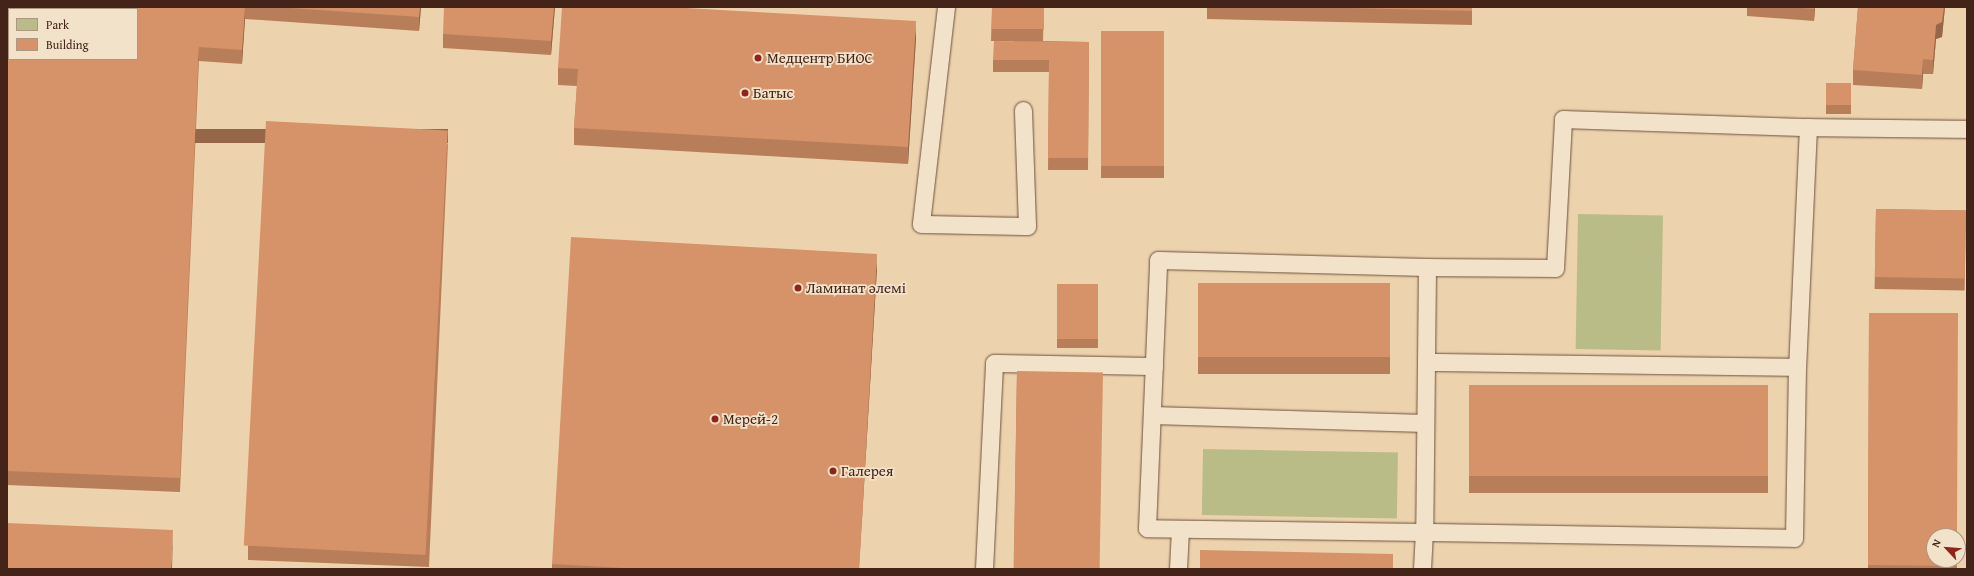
<!DOCTYPE html>
<meta charset="utf-8">
<style>
body{margin:0}
#map{position:relative;width:1974px;height:576px;overflow:hidden;background:#edd3ad;font-family:"Gentium Book Plus",serif}
div>[style]{position:absolute}
[style*='--x']{left:calc(var(--x)*1px);top:calc(var(--y)*1px);width:calc(var(--w)*1px);rotate:calc(var(--a)*1deg)}
.green>*{inset:0;background:#babc88;transform-origin:0 0}
.roads{filter:drop-shadow(0 0 1px #6e503e) drop-shadow(0 0 1px #6e503e)}
.service>*{height:17px;margin:-8.5px;padding:0 8.5px;transform-origin:8.5px;border-radius:8.5px;background:#f3e2ca}
.wall>*{inset:0;background:#b87e59;transform-origin:0 0}
.shaded-wall>*{inset:0;background:#966649;transform-origin:0 0}
.building>*{inset:0;background:#d69268;transform-origin:0 0}
.dots>*{width:11px;height:11px;translate:-50% -50%;box-sizing:border-box;border:2px solid #f3e2ca;border-radius:50%}
span{translate:-50% -50%;white-space:nowrap;text-align:center;line-height:1.15;-webkit-text-stroke:3.5px #f3e2ca;paint-order:stroke}
.poi-label{font-size:15px;color:#442419}
.left{translate:0 -50%;text-align:left}
.frame{position:absolute;inset:0;border:8px solid #442419;pointer-events:none}
.legend{position:absolute;left:8px;top:8px;width:130px;height:52px;box-sizing:border-box;background:#f3e2ca;border:1px solid #ad9683;margin:0;padding:5px 7px;list-style:none;font-size:12px;color:#442419}
.legend li{display:flex;align-items:center;gap:8px;height:20px}
.legend b{width:20px;border:1px solid #ad9683}
.north{position:absolute;left:1926px;top:528px;width:40px;height:40px;box-sizing:border-box;background:#f3e2ca;border:1px solid #ad9683;border-radius:50%;rotate:296deg;font-size:11px;font-weight:700;line-height:16px;text-align:center;color:#442419}
.north::after{content:'';display:block;margin:auto;width:14px;height:18px;background:#8f2418;clip-path:polygon(50% 0,100% 100%,50% 72%,0 100%)}
</style>
<div id="map">
<div class="green">
<div style="left:1578px;top:214px;width:85px;height:135px;rotate:1deg"></div>
<div style="left:1203px;top:449px;width:195px;height:66px;rotate:1deg"></div>
</div>
<div class="roads">
<div class="service">
<div style="--x:946;--y:7;--w:218;--a:96.6"></div>
<div style="--x:921;--y:224;--w:106;--a:1.1"></div>
<div style="--x:1027;--y:226;--w:116;--a:-92"></div>
<div style="--x:1808;--y:127;--w:159;--a:0.7"></div>
<div style="--x:1158;--y:260;--w:269;--a:1.5"></div>
<div style="--x:1427;--y:267;--w:265;--a:90.6"></div>
<div style="--x:1424;--y:532;--w:277;--a:-179.2"></div>
<div style="--x:1147;--y:528;--w:268;--a:-87.6"></div>
<div style="--x:1427;--y:267;--w:128;--a:0.4"></div>
<div style="--x:1555;--y:268;--w:149;--a:-86.9"></div>
<div style="--x:1563;--y:119;--w:245;--a:1.9"></div>
<div style="--x:1808;--y:127;--w:240;--a:92.6"></div>
<div style="--x:1152;--y:415;--w:273;--a:1.7"></div>
<div style="--x:984;--y:569;--w:206;--a:-87.2"></div>
<div style="--x:994;--y:363;--w:160;--a:1.1"></div>
<div style="--x:1178;--y:569;--w:40;--a:-87.1"></div>
<div style="--x:1422;--y:569;--w:37;--a:-87"></div>
<div style="--x:1424;--y:532;--w:370;--a:0.9"></div>
<div style="--x:1794;--y:538;--w:171;--a:-89"></div>
<div style="--x:1797;--y:367;--w:371;--a:-179.2"></div>
</div>
</div>
<div class="wall">
<div style="clip-path:polygon(7px 7px,421px 7px,419px 31px,245px 19px,242px 64px,199px 61px,180px 492px,7px 485px)"></div>
<div style="clip-path:polygon(555px 7px,551px 55px,443px 48px,443px 34px)"></div>
<div style="clip-path:polygon(992px 7px,1044px 7px,1043px 41px,1089px 42px,1088px 170px,1048px 170px,1049px 72px,993px 72px,993px 60px,1014px 41px,991px 41px)"></div>
<div style="clip-path:polygon(1207px 7px,1472px 7px,1472px 25px,1207px 19px)"></div>
<div style="clip-path:polygon(1747px 7px,1815px 7px,1814px 21px,1747px 16px)"></div>
<div style="clip-path:polygon(1858px 7px,1945px 7px,1942px 37px,1936px 39px,1933px 74px,1923px 74px,1922px 89px,1853px 85px,1853px 70px)"></div>
<div style="left:1164px;top:31px;width:147px;height:63px;rotate:90deg"></div>
<div style="clip-path:polygon(916px 38px,908px 164px,574px 145px,574px 128px,577px 86px,558px 85px,558px 68px)"></div>
<div style="left:1826px;top:83px;width:25px;height:31px"></div>
<div style="clip-path:polygon(448px 143px,429px 567px,248px 560px,248px 546px)"></div>
<div style="left:1876px;top:209px;width:90px;height:80px;rotate:1deg"></div>
<div style="clip-path:polygon(877px 268px,859px 569px,552px 569px,552px 564px)"></div>
<div style="left:1198px;top:283px;width:192px;height:91px"></div>
<div style="left:1057px;top:284px;width:41px;height:64px"></div>
<div style="clip-path:polygon(1869px 313px,1957px 560px,1957px 569px,1868px 569px)"></div>
<div style="clip-path:polygon(1017px 371px,1100px 569px,1014px 569px)"></div>
<div style="left:1768px;top:385px;width:108px;height:299px;rotate:90deg"></div>
</div>
<div class="shaded-wall">
<div style="clip-path:polygon(245px 7px,245px 19px,242px 64px,242px 50px)"></div>
<div style="clip-path:polygon(420px 7px,421px 7px,419px 31px,419px 17px)"></div>
<div style="clip-path:polygon(554px 7px,555px 7px,551px 55px,551px 41px)"></div>
<div style="clip-path:polygon(1815px 7px,1814px 21px,1814px 9px)"></div>
<div style="clip-path:polygon(1944px 7px,1945px 7px,1942px 37px,1936px 39px,1933px 74px,1933px 60px,1936px 25px)"></div>
<div style="clip-path:polygon(916px 21px,916px 38px,908px 164px,908px 147px)"></div>
<div style="left:199px;top:47px;width:14px;height:431px;rotate:90deg"></div>
<div style="clip-path:polygon(1923px 59px,1923px 74px,1922px 89px,1922px 75px)"></div>
<div style="left:448px;top:129px;width:14px;height:424px;rotate:90deg"></div>
<div style="clip-path:polygon(877px 254px,877px 268px,859px 569px)"></div>
<div style="clip-path:polygon(173px 530px,172px 569px,171px 569px)"></div>
</div>
<div class="building">
<div style="clip-path:polygon(evenodd,7px 7px,245px 7px,242px 50px,199px 47px,180px 478px,7px 471px,7px 7px,9px 9px,137px 9px,137px 59px,9px 59px,9px 9px)"></div>
<div style="clip-path:polygon(276px 7px,420px 7px,419px 17px)"></div>
<div style="clip-path:polygon(444px 7px,554px 7px,551px 41px,443px 34px)"></div>
<div style="clip-path:polygon(562px 7px,668px 7px,916px 21px,908px 147px,574px 128px,578px 69px,558px 68px)"></div>
<div style="left:992px;top:7px;width:52px;height:22px"></div>
<div style="clip-path:polygon(1308px 7px,1472px 7px,1472px 11px)"></div>
<div style="clip-path:polygon(1788px 7px,1815px 7px,1814px 9px)"></div>
<div style="clip-path:polygon(1858px 7px,1944px 7px,1942px 22px,1936px 25px,1933px 60px,1923px 59px,1922px 75px,1853px 70px)"></div>
<div style="left:1164px;top:31px;width:135px;height:63px;rotate:90deg"></div>
<div style="clip-path:polygon(994px 41px,1089px 42px,1088px 158px,1048px 158px,1049px 60px,993px 60px)"></div>
<div style="left:1826px;top:83px;width:25px;height:22px"></div>
<div style="left:266px;top:121px;width:182px;height:425px;rotate:3deg"></div>
<div style="left:1876px;top:209px;width:90px;height:68px;rotate:1deg"></div>
<div style="clip-path:polygon(571px 237px,877px 254px,859px 569px,641px 569px,552px 564px)"></div>
<div style="left:1198px;top:283px;width:192px;height:74px"></div>
<div style="left:1057px;top:284px;width:41px;height:55px"></div>
<div style="clip-path:polygon(1869px 313px,1958px 313px,1957px 536px,1934px 536px,1934px 560px,1957px 560px,1957px 566px,1868px 565px)"></div>
<div style="left:1017px;top:371px;width:86px;height:197px;rotate:1deg"></div>
<div style="left:1768px;top:385px;width:91px;height:299px;rotate:90deg"></div>
<div style="clip-path:polygon(7px 523px,173px 530px,171px 569px,7px 569px)"></div>
<div style="clip-path:polygon(1200px 550px,1393px 554px,1393px 569px,1200px 569px)"></div>
</div>
<div class="dots">
<div style="left:758px;top:58px;background:#8f2418"></div>
<div style="left:745px;top:93px;background:#8f2418"></div>
<div style="left:798px;top:288px;background:#8f2418"></div>
<div style="left:715px;top:419px;background:#8f2418"></div>
<div style="left:833px;top:471px;background:#8f2418"></div>
</div>
<div class="poi-label">
<span class="left" style="left:767px;top:58px">Медцентр БИОС</span>
<span class="left" style="left:753px;top:93px">Батыс</span>
<span class="left" style="left:806px;top:288px">Ламинат әлемі</span>
<span class="left" style="left:723px;top:419px">Мерей-2</span>
<span class="left" style="left:841px;top:471px">Галерея</span>
</div>
<div class="frame"></div>
<ul class="legend">
<li><b style="height:11px;background:#babc88"></b>Park</li>
<li><b style="height:11px;background:#d69268"></b>Building</li>
</ul>
<div class="north">N</div>
</div>
